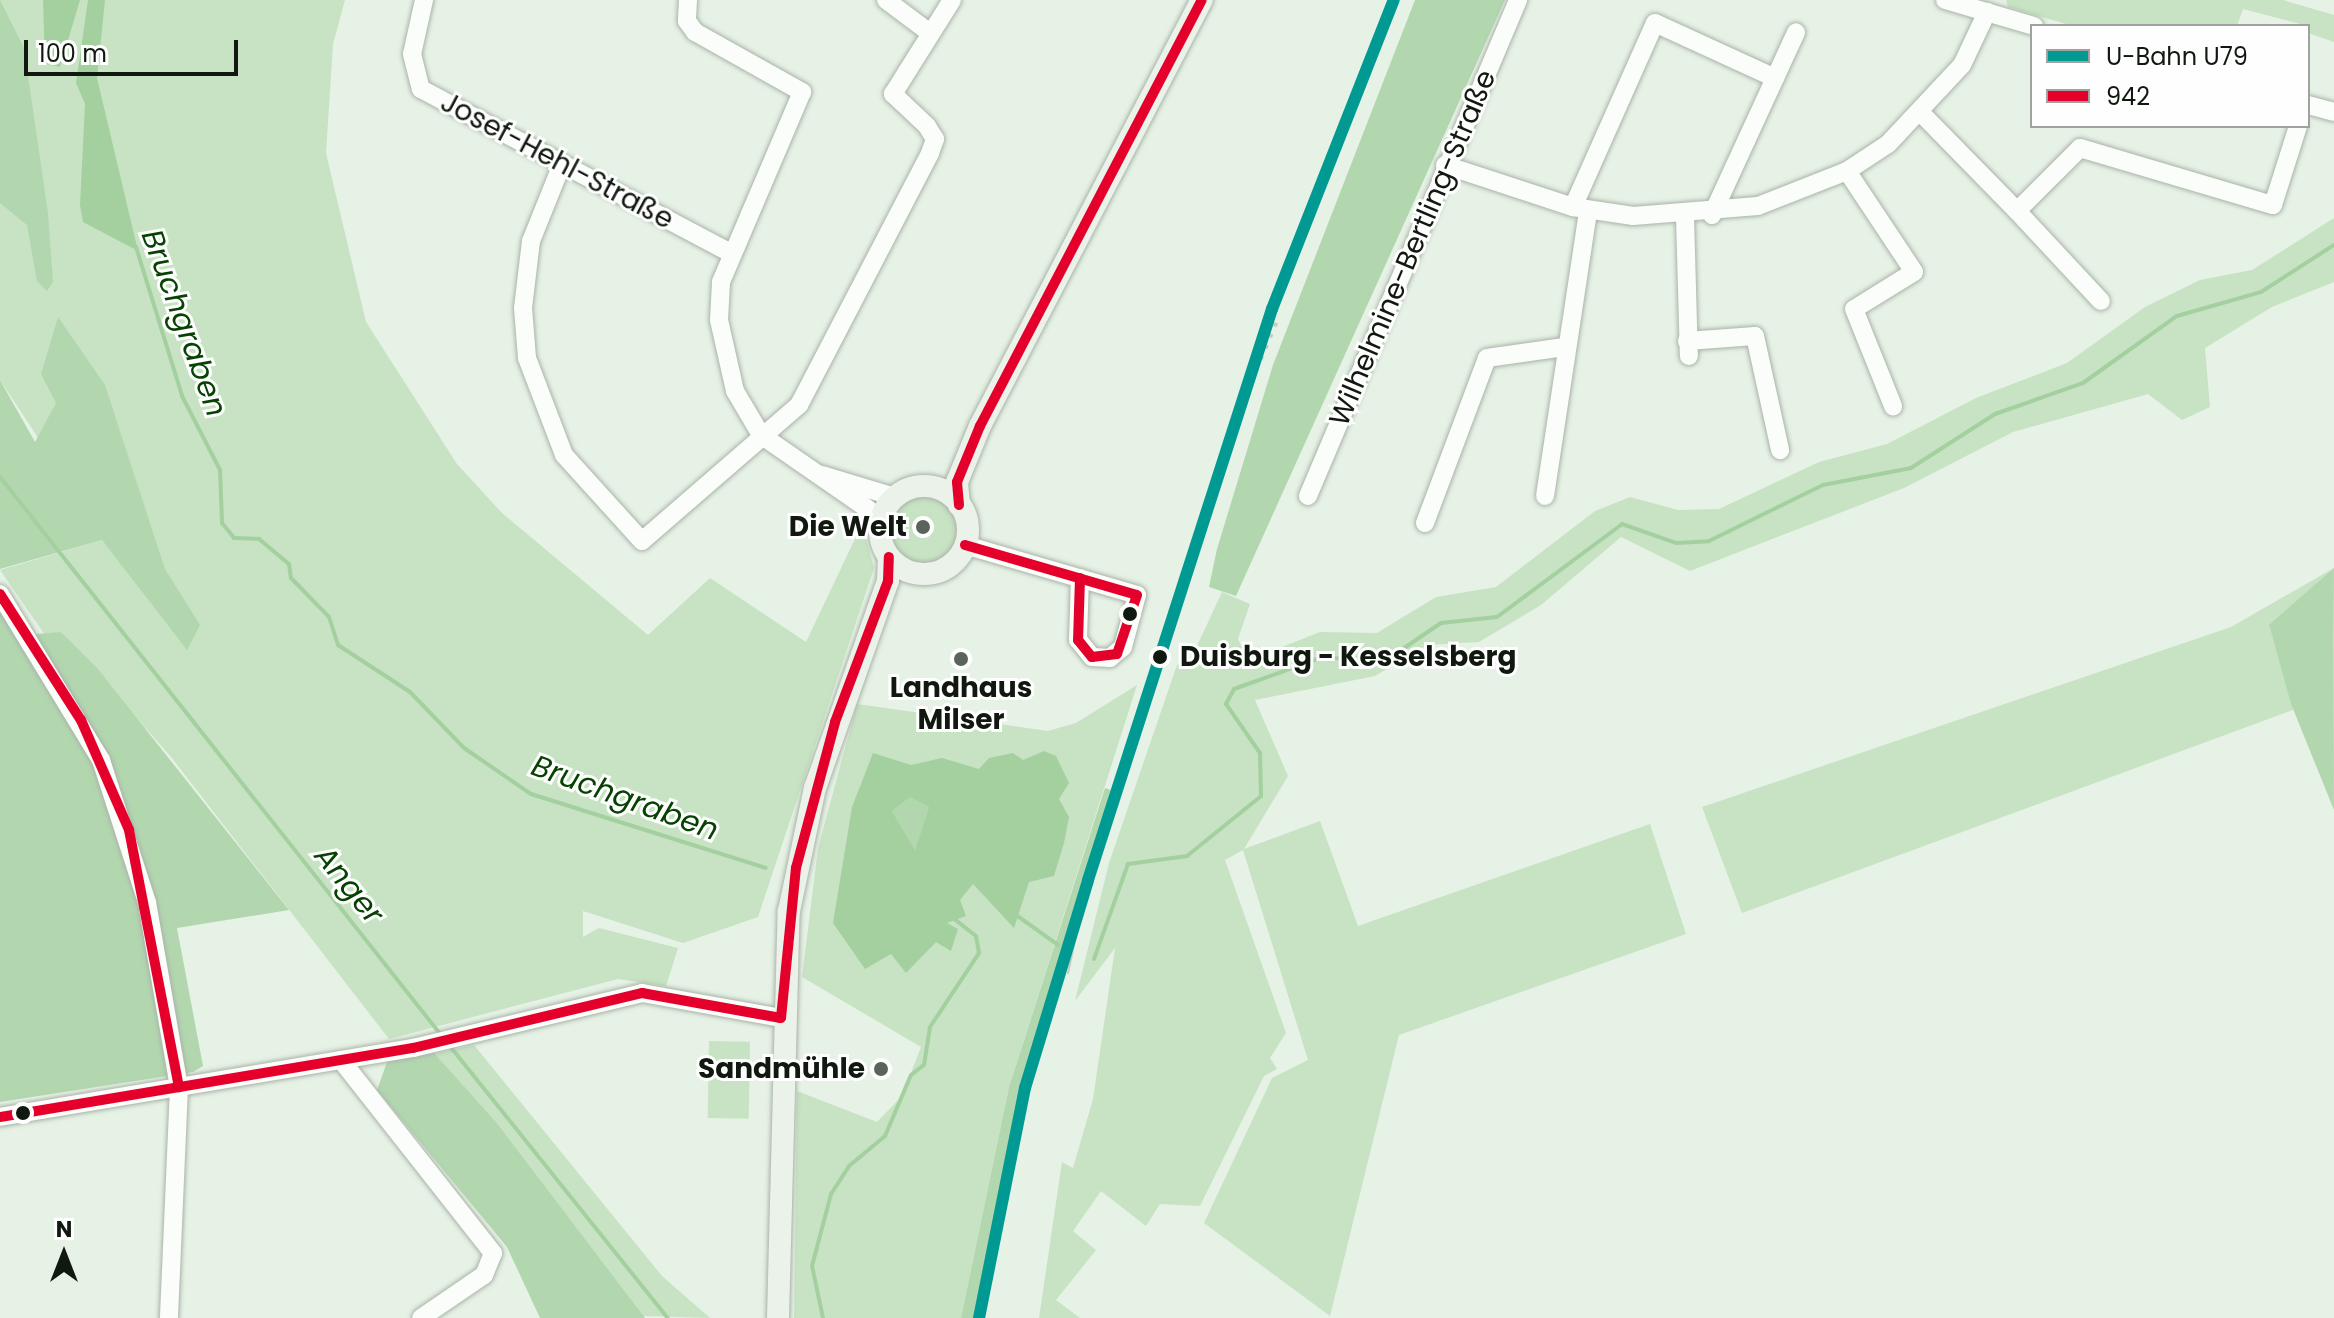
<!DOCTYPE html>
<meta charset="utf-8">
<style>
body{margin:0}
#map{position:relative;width:2334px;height:1318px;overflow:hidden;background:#e6f2e5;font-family:Poppins,sans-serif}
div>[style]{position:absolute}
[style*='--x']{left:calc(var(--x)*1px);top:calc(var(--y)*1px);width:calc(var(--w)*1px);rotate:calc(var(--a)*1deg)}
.green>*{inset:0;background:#c7e3c3;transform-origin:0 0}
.round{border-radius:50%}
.forest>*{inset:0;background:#b2d7af}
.water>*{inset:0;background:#a4d0a0}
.stream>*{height:4px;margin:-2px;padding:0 2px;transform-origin:2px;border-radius:2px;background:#a4d0a0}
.roads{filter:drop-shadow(0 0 2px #aab3a8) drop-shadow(0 0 2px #aab3a8)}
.minor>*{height:18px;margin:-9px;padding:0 9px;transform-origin:9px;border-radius:9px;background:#fbfdfb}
.major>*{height:22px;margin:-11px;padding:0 11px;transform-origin:11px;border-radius:11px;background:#ebf2ea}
.major>.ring{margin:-11px;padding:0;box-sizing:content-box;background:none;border:22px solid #ebf2ea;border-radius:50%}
.tram>*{height:2px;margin:-1px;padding:0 1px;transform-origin:1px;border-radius:1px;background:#c7cac6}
.rail>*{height:4px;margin-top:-2px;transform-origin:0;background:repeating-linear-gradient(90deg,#c7cac6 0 4px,transparent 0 12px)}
.bus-1>*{height:10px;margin:-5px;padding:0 5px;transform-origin:5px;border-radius:5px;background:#e4002b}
.metro-1>*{height:12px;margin:-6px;padding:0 6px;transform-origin:6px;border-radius:6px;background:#009a93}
.dots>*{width:22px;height:22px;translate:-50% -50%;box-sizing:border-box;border:4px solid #fefefe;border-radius:50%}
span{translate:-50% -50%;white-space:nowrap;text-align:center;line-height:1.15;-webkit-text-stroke:6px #fefefe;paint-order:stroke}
.street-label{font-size:28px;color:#10180f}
.poi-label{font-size:28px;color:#10180f;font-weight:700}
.right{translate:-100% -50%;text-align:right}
.stop-label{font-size:28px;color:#10180f;font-weight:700}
.left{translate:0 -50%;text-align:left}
.water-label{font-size:30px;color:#064302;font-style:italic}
.legend{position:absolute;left:2030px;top:24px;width:280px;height:104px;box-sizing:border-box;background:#fefefe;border:2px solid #9fa29e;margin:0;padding:10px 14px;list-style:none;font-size:24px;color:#10180f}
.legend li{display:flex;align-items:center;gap:16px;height:40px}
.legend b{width:40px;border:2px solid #9fa29e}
.north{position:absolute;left:24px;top:1214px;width:80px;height:80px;-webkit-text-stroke:6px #fefefe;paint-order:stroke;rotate:0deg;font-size:22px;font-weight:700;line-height:32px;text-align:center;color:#10180f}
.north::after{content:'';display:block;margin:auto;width:28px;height:36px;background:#10180f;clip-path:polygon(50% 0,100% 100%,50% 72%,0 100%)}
.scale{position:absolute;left:24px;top:40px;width:214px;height:36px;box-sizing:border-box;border:4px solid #10180f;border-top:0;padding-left:10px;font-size:24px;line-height:28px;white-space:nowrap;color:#10180f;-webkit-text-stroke:6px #fefefe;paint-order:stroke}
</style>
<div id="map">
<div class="green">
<div style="clip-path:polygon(0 0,345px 0,333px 44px,326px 153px,366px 322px,457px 464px,502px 513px,648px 635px,710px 578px,806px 642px,862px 524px,874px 568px,758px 917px,683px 943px,583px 911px,583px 937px,599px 928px,678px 948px,666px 986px,618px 979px,389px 1039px,171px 757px,61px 632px,45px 635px,0 570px,102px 540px,118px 559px,0 380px)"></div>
<div style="clip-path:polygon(2006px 0,2283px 0,2334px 15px,2334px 42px,2308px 33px,2308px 26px,2243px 9px,2237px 26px,2073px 26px,2008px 7px)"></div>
<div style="clip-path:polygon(2334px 218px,2334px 282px,2272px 307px,2205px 348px,2210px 407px,2182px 420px,2148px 394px,2013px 432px,1904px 488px,1690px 571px,1621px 537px,1541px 605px,1479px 642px,1427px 645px,1375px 676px,1255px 700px,1288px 776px,1244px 849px,1320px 821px,1358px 926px,1650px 824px,1686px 934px,1399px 1035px,1330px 1316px,1204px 1223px,1272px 1078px,1308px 1060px,1243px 850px,1225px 860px,1286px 1033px,1270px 1058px,1277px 1069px,1264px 1076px,1200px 1206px,1160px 1204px,1146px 1226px,1101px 1191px,1073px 1231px,1096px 1250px,1056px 1300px,1080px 1318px,1039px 1318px,1062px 1162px,1073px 1168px,1093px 1099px,1115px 948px,1075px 1001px,1109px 863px,1177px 665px,1190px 661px,1222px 592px,1250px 604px,1238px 639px,1245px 653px,1262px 655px,1320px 632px,1377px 633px,1436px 597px,1496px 587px,1595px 511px,1630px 497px,1678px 510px,1719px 509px,1819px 462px,1887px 444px,1976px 398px,2067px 363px,2145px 307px,2200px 280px,2252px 270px)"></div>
<div class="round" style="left:889px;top:495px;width:70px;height:70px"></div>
<div style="clip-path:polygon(2334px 568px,2334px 778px,2269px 625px,2293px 710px,1742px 913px,1702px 807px,2231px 627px)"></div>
<div style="clip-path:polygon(1137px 685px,1009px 1087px,961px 1318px,794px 1318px,797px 1091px,877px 1122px,902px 1096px,921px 1047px,802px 977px,818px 848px,857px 704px,1048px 731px,1076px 723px)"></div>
<div style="left:709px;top:1041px;width:41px;height:77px;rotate:1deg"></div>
<div style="clip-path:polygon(474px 1045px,662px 1276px,710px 1318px,643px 1316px,497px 1123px,434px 1054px)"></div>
</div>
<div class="forest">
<div style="clip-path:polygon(0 0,24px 48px,48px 213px,53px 282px,47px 291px,37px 281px,27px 225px,0 203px)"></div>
<div style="clip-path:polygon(1415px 0,1505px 0,1236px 596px,1209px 587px,1217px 549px,1273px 365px)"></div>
<div style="clip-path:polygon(58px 317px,105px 385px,165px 569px,200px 625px,187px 650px,102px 540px,0 569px,0 380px,35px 442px,56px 403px,41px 374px)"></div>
<div style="clip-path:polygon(2334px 568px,2333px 637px,2334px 810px,2291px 704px,2269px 625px)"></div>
<div style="clip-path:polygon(0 598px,24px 635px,61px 632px,98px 669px,289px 910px,177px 928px,203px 1066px,193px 1072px,0 1102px)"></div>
<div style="clip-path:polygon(1105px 788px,1111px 790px,1020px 1089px,974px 1318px,961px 1318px,1009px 1087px)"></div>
<div style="clip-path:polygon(910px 796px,929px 807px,915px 850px,892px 811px)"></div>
<div style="clip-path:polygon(434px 1053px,497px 1123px,645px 1318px,540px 1318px,507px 1247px,377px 1090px,387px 1062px)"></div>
</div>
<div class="water">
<div style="clip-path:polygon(43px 0,80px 0,60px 67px,45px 64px)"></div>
<div style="clip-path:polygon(88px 0,105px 0,97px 78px,138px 251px,83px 222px,80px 205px,85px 104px,76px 83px)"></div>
<div style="clip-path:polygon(evenodd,1044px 751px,1056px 756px,1069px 783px,1059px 799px,1069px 817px,1064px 843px,1054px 876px,1029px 882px,1014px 928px,973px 884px,960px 900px,966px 916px,947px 923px,958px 929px,951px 951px,936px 942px,906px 973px,891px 954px,865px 969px,833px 923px,852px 807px,873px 753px,911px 765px,942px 758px,979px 769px,989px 758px,1013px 753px,1023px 760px,1044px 751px,910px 797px,929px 807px,915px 850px,892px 811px,910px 797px)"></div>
</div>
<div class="stream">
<div style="--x:136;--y:247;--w:156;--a:72.8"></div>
<div style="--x:182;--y:396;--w:83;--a:62.8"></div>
<div style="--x:220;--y:470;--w:53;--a:87.8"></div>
<div style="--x:222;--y:523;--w:19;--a:51"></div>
<div style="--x:234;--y:538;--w:25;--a:2"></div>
<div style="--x:259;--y:539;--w:39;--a:40"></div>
<div style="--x:289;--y:564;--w:14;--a:82"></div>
<div style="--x:291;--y:578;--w:54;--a:45.7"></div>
<div style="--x:329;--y:617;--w:29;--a:72"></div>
<div style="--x:338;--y:645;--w:86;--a:33.1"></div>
<div style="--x:410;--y:692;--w:78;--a:46"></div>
<div style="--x:464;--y:748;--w:81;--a:34.5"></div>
<div style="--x:531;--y:794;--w:246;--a:17.5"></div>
<div style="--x:0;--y:477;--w:711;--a:51.68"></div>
<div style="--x:1016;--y:915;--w:52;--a:35.5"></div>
<div style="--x:1094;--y:959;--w:101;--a:-70.3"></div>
<div style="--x:1128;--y:864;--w:60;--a:-7.7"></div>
<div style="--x:1187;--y:856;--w:95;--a:-39"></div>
<div style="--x:1261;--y:796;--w:43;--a:-91.3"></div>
<div style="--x:1260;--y:753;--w:60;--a:-124.8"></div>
<div style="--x:1226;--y:704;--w:17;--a:-62"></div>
<div style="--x:1234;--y:689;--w:91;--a:-19.8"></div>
<div style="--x:1320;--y:658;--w:68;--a:0.8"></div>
<div style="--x:1388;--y:659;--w:64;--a:-34.2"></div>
<div style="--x:1441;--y:623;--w:56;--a:-6.1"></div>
<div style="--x:1497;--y:617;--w:156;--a:-36.6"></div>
<div style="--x:1622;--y:524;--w:57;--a:19.4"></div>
<div style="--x:1676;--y:543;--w:33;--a:-3"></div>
<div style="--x:1709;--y:541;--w:127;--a:-26.2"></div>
<div style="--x:1823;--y:485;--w:90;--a:-10.9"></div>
<div style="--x:1911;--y:468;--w:100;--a:-32.7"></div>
<div style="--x:1995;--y:414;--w:93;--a:-19.4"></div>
<div style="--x:2083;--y:383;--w:115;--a:-35.5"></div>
<div style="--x:2177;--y:316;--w:87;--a:-15.9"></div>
<div style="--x:2261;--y:292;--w:87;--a:-32.8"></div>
<div style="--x:449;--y:1045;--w:350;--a:51.3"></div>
<div style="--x:823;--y:1318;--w:53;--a:-101.9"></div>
<div style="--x:812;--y:1266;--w:74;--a:-75.2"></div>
<div style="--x:831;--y:1194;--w:33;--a:-57"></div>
<div style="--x:849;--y:1166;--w:47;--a:-39.8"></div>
<div style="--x:885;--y:1136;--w:66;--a:-66.9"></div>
<div style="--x:911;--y:1075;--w:16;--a:-38"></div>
<div style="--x:924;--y:1065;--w:38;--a:-81"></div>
<div style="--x:930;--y:1027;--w:89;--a:-56.5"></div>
<div style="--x:979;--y:953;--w:17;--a:-100"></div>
<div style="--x:976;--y:936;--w:29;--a:-142"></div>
</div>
<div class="roads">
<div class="minor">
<div style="--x:424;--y:0;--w:55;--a:102.5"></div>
<div style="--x:412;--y:54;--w:36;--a:76"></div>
<div style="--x:421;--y:89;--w:351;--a:27.9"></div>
<div style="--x:688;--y:0;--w:21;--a:93"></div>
<div style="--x:687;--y:21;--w:14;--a:54"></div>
<div style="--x:695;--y:32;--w:123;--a:29.3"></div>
<div style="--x:802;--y:92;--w:207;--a:113.1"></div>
<div style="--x:721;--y:282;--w:38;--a:93"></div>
<div style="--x:719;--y:320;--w:73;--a:77.3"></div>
<div style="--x:735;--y:391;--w:51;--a:59.4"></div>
<div style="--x:761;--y:435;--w:130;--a:34.7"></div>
<div style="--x:868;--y:509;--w:21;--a:55"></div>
<div style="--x:886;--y:0;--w:55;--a:36.9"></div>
<div style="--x:1945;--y:0;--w:93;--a:16.3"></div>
<div style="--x:2308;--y:105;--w:27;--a:15"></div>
<div style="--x:1922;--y:114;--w:136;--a:45.6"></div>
<div style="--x:2017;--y:211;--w:89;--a:-45"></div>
<div style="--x:2080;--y:148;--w:201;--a:16.5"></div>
<div style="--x:2273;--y:205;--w:83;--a:-72.4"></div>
<div style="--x:562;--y:164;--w:83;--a:111.9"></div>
<div style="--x:531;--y:241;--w:67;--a:96.8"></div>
<div style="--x:523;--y:308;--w:50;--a:85.4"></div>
<div style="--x:527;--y:358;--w:104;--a:69.1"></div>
<div style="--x:564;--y:455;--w:116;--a:47.8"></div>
<div style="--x:642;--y:541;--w:208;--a:-40.9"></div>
<div style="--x:799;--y:405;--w:284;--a:-62.5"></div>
<div style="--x:930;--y:153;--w:15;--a:-70"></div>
<div style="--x:935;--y:139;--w:15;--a:-122"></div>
<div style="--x:927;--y:126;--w:47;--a:-136.7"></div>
<div style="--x:893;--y:94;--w:111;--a:-57.9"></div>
<div style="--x:1445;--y:165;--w:135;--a:18.2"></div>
<div style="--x:1573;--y:207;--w:61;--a:8.5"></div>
<div style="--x:1633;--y:216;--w:125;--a:-4.6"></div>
<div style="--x:1758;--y:206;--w:96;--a:-21.5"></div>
<div style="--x:1847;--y:171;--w:49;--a:-33.4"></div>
<div style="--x:1888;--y:144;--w:108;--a:-46.9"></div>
<div style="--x:1962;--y:65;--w:59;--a:-64.7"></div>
<div style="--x:1847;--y:171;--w:121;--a:56.4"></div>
<div style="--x:1914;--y:272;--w:70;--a:148.3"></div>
<div style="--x:1854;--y:309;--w:105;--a:68.1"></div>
<div style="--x:1573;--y:207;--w:201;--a:-66"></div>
<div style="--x:1655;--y:23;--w:132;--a:24.6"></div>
<div style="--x:2017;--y:211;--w:123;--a:47"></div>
<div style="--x:1712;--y:215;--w:201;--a:-65.3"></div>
<div style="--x:1685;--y:217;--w:139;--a:88.4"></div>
<div style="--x:1687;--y:341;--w:68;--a:-4.2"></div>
<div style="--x:1755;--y:336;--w:117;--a:77.6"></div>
<div style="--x:822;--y:475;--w:76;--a:16.8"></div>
<div style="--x:1308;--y:496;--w:539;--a:-67.05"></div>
<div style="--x:1545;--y:496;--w:289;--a:-81.4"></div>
<div style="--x:1425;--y:523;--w:176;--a:-69.4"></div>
<div style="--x:1487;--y:358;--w:78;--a:-8.1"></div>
<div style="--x:965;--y:545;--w:179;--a:16.2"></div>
<div style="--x:1137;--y:595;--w:54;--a:105.1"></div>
<div style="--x:1123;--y:647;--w:17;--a:140"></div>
<div style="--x:1110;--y:658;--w:18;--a:-177"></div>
<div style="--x:1092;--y:657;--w:22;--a:-129"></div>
<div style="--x:1078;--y:640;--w:62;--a:-88.2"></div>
<div style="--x:0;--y:594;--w:194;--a:58.7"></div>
<div style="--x:101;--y:760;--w:149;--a:72.1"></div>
<div style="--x:147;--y:902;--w:188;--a:80.2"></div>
<div style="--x:179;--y:1087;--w:231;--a:92.5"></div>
<div style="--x:341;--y:1060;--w:246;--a:51.8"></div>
<div style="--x:493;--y:1253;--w:24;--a:112"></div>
<div style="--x:484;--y:1275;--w:76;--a:145.7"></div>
<div style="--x:0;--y:1117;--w:419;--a:-9.5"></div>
<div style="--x:413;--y:1048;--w:236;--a:-13.5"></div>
<div style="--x:642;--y:993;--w:141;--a:10.2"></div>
</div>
<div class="major">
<div class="ring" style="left:880px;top:486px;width:66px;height:66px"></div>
<div style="--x:959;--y:505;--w:23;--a:-95"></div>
<div style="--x:957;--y:482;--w:61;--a:-67.7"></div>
<div style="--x:980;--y:426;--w:480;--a:-62.5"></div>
<div style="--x:778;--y:1318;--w:407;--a:-88.5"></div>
<div style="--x:789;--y:911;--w:126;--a:-78.1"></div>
<div style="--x:815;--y:788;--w:219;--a:-70.6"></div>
<div style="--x:888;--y:581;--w:24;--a:-88"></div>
</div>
</div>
<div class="tram">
<div style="--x:1068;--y:973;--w:95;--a:-77.9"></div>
</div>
<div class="rail">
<div style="--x:1228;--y:437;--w:126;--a:-67.1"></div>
</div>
<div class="bus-1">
<div style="--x:959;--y:505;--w:23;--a:-95"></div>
<div style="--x:957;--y:482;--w:61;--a:-67.7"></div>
<div style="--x:980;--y:426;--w:480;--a:-62.5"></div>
<div style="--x:965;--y:545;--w:179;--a:16.2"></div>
<div style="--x:1080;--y:578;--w:62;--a:91.8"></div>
<div style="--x:1078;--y:640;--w:22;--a:51"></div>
<div style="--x:1092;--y:657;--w:25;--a:-7"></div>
<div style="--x:1117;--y:654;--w:62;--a:-71.3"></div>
<div style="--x:0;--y:594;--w:150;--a:57.3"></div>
<div style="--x:81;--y:720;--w:120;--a:66.4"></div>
<div style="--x:129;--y:830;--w:262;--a:79"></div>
<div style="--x:781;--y:1018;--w:151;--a:-84.3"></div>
<div style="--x:796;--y:868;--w:151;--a:-75"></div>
<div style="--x:835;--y:722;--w:151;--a:-69.4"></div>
<div style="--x:888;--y:581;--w:24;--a:-88"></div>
<div style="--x:0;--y:1117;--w:419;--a:-9.5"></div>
<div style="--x:413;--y:1048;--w:236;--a:-13.5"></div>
<div style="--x:642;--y:993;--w:141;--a:10.2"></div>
</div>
<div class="metro-1">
<div style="--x:979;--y:1318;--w:235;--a:-78.7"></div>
<div style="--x:1025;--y:1088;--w:217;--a:-73.1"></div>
<div style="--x:1088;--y:880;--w:600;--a:-72.14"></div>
<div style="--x:1272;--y:309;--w:332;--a:-68.5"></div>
</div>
<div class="dots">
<div style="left:923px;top:527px;background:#5b645a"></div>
<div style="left:1130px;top:614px;background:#10180f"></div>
<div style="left:1160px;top:657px;background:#10180f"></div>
<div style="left:961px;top:659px;background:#5b645a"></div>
<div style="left:881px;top:1069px;background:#5b645a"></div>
<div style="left:23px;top:1113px;background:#10180f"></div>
</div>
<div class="street-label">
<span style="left:557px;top:161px;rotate:28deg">Josef-Hehl-Straße</span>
<span style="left:1413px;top:248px;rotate:-67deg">Wilhelmine-Bertling-Straße</span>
</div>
<div class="poi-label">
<span class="right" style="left:907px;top:527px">Die Welt</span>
<span style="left:961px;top:704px">Landhaus<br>Milser</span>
<span class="right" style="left:865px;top:1069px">Sandmühle</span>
</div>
<div class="stop-label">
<span class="left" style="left:1180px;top:657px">Duisburg - Kesselsberg</span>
</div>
<div class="water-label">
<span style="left:184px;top:323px;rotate:70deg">Bruchgraben</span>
<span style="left:625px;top:798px;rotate:20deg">Bruchgraben</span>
<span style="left:349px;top:885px;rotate:51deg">Anger</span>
</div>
<ul class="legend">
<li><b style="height:10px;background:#009a93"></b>U-Bahn U79</li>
<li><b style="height:10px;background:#e4002b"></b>942</li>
</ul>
<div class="north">N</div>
<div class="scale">100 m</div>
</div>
